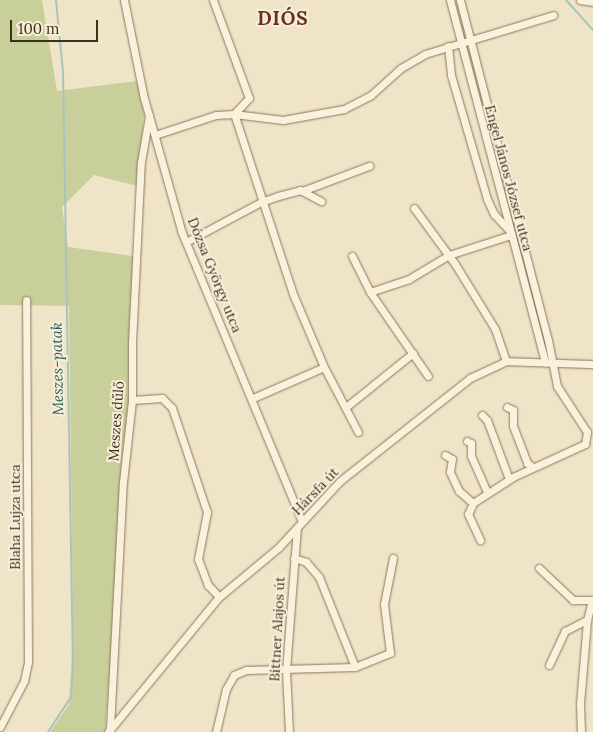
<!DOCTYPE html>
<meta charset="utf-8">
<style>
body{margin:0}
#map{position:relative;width:593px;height:732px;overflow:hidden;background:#f0e4c8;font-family:Lora,serif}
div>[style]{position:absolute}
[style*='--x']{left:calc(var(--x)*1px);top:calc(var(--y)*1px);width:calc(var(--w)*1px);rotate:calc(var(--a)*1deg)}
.green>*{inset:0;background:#c9cf9b}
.stream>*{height:2px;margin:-1px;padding:0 1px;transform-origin:1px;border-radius:1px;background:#a9c4bc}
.roads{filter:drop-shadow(0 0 1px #8d765c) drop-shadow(0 0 1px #8d765c)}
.minor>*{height:7px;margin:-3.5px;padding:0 3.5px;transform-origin:3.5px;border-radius:3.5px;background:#faf1dc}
span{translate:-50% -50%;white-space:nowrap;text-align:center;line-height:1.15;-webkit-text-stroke:4px #f7eed8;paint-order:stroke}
.street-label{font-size:14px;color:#3d2e20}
.water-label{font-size:15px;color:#2f5d5a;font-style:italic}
.district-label{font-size:19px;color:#6b2e1e;font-weight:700;letter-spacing:1px}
.scale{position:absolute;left:10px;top:20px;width:88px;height:22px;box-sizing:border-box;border:2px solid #3d2e20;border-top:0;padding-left:6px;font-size:15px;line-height:18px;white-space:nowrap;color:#3d2e20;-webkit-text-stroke:4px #f7eed8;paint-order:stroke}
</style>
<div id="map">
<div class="green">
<div style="clip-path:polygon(0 0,42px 0,57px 91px,137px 81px,144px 115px,137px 186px,94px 175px,62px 207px,68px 247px,133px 256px,132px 400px,105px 732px,50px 732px,69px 704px,73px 634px,69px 306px,0 305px)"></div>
</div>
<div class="stream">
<div style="--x:566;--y:0;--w:40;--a:48"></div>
<div style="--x:48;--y:732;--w:42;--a:-56.7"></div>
<div style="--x:71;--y:697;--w:29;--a:-86"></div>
<div style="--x:73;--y:668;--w:596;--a:-90.96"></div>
<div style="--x:63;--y:72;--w:72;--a:-95.6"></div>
</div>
<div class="roads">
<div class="minor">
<div style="--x:124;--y:0;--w:100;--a:78.5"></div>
<div style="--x:144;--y:98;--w:140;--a:74.3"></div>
<div style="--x:182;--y:233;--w:312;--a:67.4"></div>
<div style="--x:450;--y:0;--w:375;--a:75.3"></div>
<div style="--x:460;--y:0;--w:351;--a:75.5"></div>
<div style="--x:548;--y:340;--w:47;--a:78.9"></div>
<div style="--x:557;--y:386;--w:55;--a:56.9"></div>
<div style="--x:587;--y:432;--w:12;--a:99"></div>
<div style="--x:585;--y:444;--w:79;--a:155.4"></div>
<div style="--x:513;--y:477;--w:48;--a:147"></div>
<div style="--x:473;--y:503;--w:12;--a:114"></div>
<div style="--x:468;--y:514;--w:29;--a:65"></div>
<div style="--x:580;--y:0;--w:13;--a:9"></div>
<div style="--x:448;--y:46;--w:29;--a:84"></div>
<div style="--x:451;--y:75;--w:129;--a:73.8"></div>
<div style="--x:487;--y:199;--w:17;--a:65"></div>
<div style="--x:494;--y:214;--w:22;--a:47"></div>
<div style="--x:155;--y:135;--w:64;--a:-18.2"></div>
<div style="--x:216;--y:115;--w:18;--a:-3"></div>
<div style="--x:234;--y:114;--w:22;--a:-47"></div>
<div style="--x:249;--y:98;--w:104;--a:-110.2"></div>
<div style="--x:302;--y:191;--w:72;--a:-20.5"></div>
<div style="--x:414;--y:208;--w:69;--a:53.8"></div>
<div style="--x:455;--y:264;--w:76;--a:58.4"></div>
<div style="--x:495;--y:329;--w:34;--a:71"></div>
<div style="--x:186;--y:242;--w:85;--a:-28.1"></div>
<div style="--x:261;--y:202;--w:18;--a:-19"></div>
<div style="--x:278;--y:196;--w:23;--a:-15"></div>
<div style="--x:300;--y:190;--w:24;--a:28"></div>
<div style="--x:352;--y:256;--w:40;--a:63.4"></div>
<div style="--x:370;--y:292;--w:102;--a:55.4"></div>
<div style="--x:370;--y:292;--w:41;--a:-18.4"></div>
<div style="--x:409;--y:279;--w:47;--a:-31"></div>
<div style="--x:449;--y:255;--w:65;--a:-17.9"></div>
<div style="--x:253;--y:398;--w:77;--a:-23.6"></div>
<div style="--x:132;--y:400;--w:30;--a:-4"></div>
<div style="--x:162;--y:398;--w:14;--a:45"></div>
<div style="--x:172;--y:408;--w:110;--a:71.4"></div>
<div style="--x:207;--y:512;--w:48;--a:100.8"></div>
<div style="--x:198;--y:559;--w:28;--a:69"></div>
<div style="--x:208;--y:585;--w:16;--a:47"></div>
<div style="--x:346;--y:407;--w:86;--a:-38.9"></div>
<div style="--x:507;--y:407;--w:7;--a:27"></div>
<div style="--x:513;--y:410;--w:16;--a:90"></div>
<div style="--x:513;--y:426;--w:40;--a:69"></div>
<div style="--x:527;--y:463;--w:7;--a:34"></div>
<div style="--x:482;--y:415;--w:7;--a:45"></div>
<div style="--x:487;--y:420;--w:63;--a:69.6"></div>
<div style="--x:358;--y:432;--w:73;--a:-117.6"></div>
<div style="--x:324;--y:367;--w:79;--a:-113"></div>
<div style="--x:293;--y:294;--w:189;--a:-108.1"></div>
<div style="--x:234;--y:114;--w:49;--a:7"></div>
<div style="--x:283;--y:120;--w:62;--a:-10.2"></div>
<div style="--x:344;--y:109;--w:30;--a:-27"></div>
<div style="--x:371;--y:95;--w:40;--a:-42"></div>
<div style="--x:401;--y:68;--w:28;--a:-30"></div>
<div style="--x:425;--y:54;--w:134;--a:-16.9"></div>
<div style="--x:467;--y:441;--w:4;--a:27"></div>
<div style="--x:471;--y:443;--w:13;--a:90"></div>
<div style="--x:471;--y:456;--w:39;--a:66"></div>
<div style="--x:445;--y:455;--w:8;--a:30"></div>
<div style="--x:452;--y:459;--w:13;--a:99"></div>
<div style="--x:450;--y:472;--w:21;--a:65"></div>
<div style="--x:459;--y:491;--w:18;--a:41"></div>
<div style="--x:294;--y:558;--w:13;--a:18"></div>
<div style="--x:306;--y:562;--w:20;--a:49"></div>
<div style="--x:319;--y:577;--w:97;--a:68.2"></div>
<div style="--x:355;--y:667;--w:38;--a:-22"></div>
<div style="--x:390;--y:653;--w:49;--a:-97"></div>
<div style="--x:384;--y:604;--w:47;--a:-78.9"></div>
<div style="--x:539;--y:568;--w:47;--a:43.3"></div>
<div style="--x:573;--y:600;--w:20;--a:0"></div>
<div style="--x:549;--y:665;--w:38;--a:-65"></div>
<div style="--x:565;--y:631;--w:25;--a:-27"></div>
<div style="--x:587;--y:620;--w:21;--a:-76"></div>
<div style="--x:0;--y:727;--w:52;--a:-62.4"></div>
<div style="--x:24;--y:681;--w:19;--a:-78"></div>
<div style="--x:28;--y:662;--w:362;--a:-90.3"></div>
<div style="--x:110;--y:728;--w:246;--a:-87"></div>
<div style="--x:123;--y:482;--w:82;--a:-83.7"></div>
<div style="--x:132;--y:400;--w:57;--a:-90"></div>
<div style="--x:132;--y:343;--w:181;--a:-87.2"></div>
<div style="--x:141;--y:162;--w:47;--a:-80.1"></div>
<div style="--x:108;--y:732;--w:175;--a:-50.6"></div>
<div style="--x:219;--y:597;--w:77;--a:-39.7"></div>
<div style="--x:278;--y:548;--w:91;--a:-47.2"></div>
<div style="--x:340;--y:481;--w:166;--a:-38.4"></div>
<div style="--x:470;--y:378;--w:40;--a:-25"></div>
<div style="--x:506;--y:361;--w:87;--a:2"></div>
<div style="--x:216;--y:732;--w:44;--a:-76.9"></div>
<div style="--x:226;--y:689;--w:16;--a:-60"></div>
<div style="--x:234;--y:675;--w:13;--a:-23"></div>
<div style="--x:246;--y:670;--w:109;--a:-1.6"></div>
<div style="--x:289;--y:732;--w:62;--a:-92.8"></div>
<div style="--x:286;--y:670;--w:142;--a:-85.6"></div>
<div style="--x:581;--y:732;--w:28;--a:-92"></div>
<div style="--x:580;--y:704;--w:84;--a:-85.2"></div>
</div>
</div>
<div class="street-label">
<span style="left:509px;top:178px;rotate:75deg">Engel János József utca</span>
<span style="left:215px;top:275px;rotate:68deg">Dózsa György utca</span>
<span style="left:116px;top:421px;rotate:-86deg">Meszes dűlő</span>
<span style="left:315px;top:491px;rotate:-46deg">Hársfa út</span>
<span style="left:15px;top:517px;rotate:-90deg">Blaha Lujza utca</span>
<span style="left:277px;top:629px;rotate:-87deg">Bittner Alajos út</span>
</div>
<div class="water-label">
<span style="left:57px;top:369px;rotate:-91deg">Meszes-patak</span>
</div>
<div class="district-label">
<span style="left:283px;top:19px">DIÓS</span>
</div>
<div class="scale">100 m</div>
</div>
